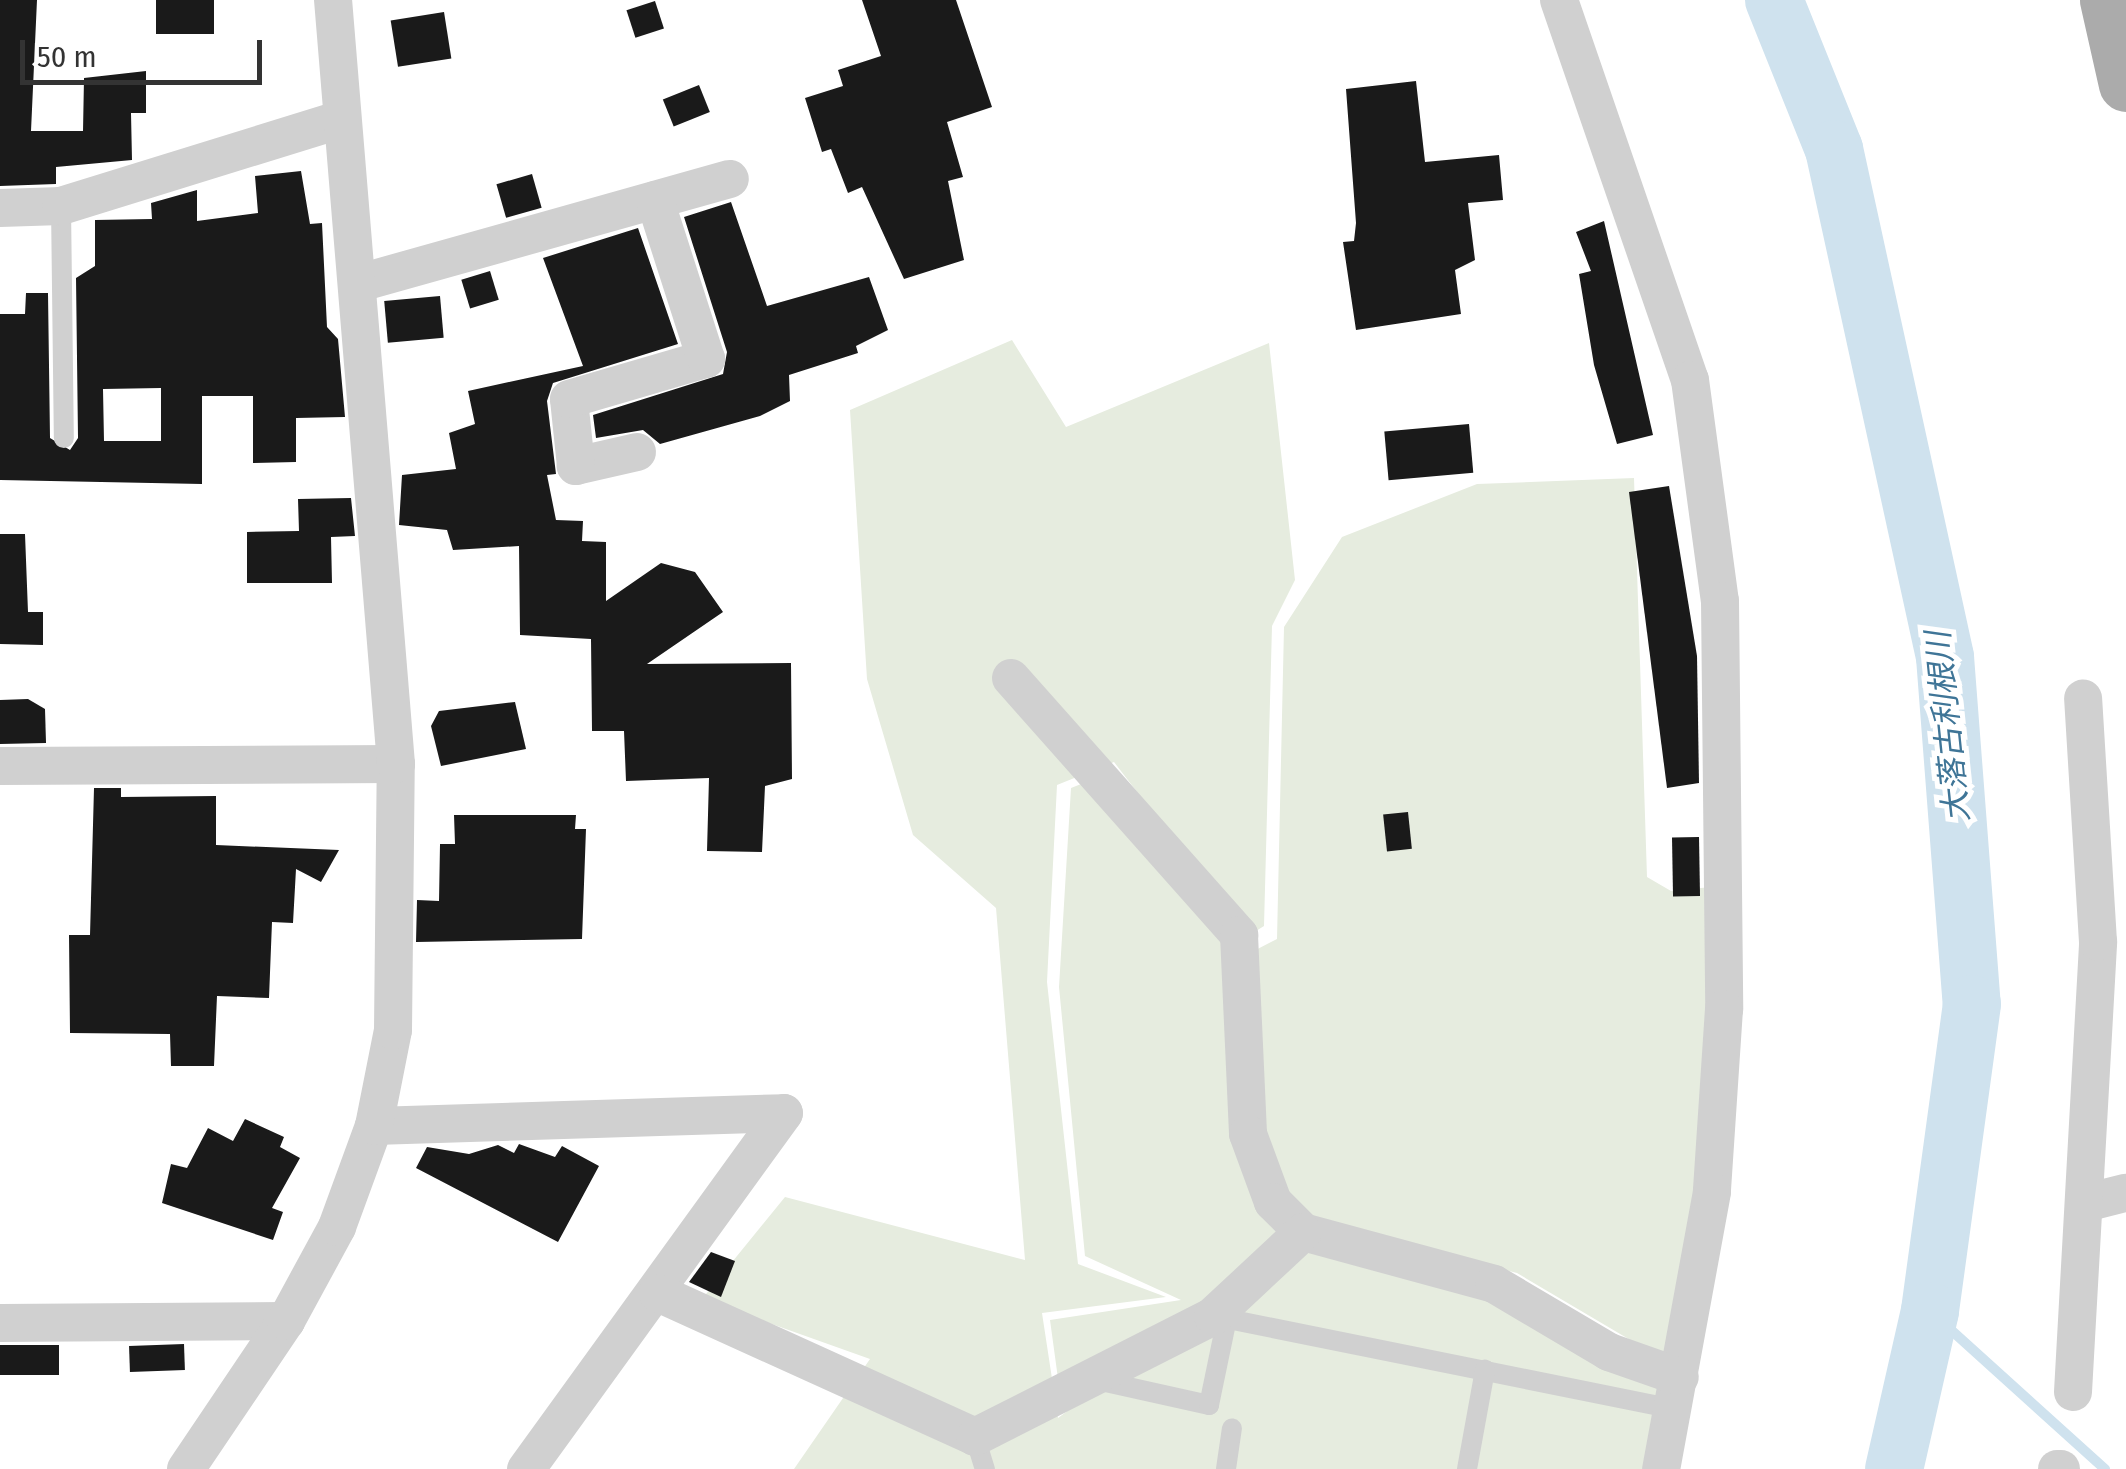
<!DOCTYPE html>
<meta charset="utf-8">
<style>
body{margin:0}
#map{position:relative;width:2126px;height:1469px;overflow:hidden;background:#fff;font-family:"Fira Sans Condensed","Noto Sans JP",sans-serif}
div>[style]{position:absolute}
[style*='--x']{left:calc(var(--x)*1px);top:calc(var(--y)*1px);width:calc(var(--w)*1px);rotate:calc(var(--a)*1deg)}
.green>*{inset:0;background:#e6ecdf}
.stream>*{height:10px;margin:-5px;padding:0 5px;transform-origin:5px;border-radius:5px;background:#cfe2ee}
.river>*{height:58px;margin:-29px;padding:0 29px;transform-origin:29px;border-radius:29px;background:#cfe2ee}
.building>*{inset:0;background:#1a1a1a;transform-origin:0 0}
.service>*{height:20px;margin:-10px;padding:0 10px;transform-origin:10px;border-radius:10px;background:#d0d0d0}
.minor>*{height:38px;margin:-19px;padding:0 19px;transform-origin:19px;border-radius:19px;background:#d0d0d0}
.primary>*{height:55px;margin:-27.5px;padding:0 27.5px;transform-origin:27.5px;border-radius:27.5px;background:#ababab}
span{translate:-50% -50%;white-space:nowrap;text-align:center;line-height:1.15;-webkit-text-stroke:10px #fff;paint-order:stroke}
.water-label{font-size:32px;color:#3f7597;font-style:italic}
.scale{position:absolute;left:20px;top:40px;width:242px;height:45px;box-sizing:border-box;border:5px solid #333;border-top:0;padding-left:12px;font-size:30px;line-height:35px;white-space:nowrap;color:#333;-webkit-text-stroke:8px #fff;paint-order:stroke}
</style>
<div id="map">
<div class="green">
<div style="clip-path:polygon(1012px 340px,1066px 427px,1269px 343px,1295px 580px,1272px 626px,1264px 926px,1248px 936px,1114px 762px,1057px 785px,1047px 982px,1078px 1264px,1166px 1297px,1042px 1313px,1058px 1418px,1317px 1226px,1671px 1368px,1648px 1469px,794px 1469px,870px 1359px,702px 1299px,785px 1197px,1025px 1260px,996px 908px,913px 835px,867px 679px,850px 410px)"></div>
<div style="clip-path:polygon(1634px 478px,1647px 877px,1671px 891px,1711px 887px,1699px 1207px,1671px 1364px,1517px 1273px,1317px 1222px,1062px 1408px,1050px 1320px,1181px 1300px,1085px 1256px,1059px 987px,1071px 788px,1104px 775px,1246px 955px,1277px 939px,1284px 627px,1342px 537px,1477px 484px)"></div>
</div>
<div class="stream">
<div style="--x:1930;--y:1311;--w:236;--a:42.1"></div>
</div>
<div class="river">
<div style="--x:1774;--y:0;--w:161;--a:68.1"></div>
<div style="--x:1834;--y:149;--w:520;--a:77.67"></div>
<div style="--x:1945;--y:657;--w:348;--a:85.6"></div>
<div style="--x:1972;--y:1004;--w:310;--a:97.8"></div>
<div style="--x:1930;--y:1311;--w:162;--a:102.8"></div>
</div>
<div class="building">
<div style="clip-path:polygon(0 0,37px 0,31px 131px,83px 131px,84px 78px,146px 71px,146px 113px,131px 113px,132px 160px,56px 167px,56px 184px,0 186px)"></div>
<div style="left:156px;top:0;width:58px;height:34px"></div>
<div style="clip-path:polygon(862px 0,956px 0,992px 107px,947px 122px,963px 177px,948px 181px,964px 260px,904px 279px,862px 187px,848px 193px,831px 149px,822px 152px,805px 98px,843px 86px,838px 70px,881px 56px)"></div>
<div style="left:655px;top:1px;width:29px;height:30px;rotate:72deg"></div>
<div style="left:444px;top:12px;width:47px;height:54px;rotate:81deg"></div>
<div style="clip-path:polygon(1416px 81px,1425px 162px,1499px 155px,1503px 200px,1468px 203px,1475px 260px,1455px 270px,1461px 314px,1356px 330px,1343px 242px,1354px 241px,1356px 223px,1346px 89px)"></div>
<div style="left:699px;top:85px;width:29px;height:39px;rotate:68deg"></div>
<div style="clip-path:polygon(evenodd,301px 171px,310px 224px,322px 223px,327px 327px,338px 339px,345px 417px,296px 418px,296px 462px,253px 463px,253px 396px,202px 396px,202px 484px,0 480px,0 314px,25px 314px,26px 293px,48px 293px,50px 438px,70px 450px,78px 438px,76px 278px,95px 266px,95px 220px,152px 219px,151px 203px,197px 190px,197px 221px,258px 213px,255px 176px,301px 171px,161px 388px,161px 441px,104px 441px,103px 389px,161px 388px)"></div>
<div style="left:532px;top:174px;width:35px;height:37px;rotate:74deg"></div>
<div style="clip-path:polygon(731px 202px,767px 306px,869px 277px,888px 330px,856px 346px,858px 353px,789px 375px,790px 401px,760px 416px,660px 444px,643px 430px,596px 438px,593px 415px,723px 374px,727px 352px,684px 217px)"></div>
<div style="clip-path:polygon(1604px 221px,1653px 435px,1617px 444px,1594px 365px,1579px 274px,1591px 271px,1576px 232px)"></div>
<div style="clip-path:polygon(638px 228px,678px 344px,553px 383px,547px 401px,556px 474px,547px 475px,556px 520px,583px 521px,582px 541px,606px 542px,606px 601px,661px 563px,695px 572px,723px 612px,647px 664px,791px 663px,792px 779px,765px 786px,762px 852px,707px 851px,709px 778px,626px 781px,624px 731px,592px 731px,591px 639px,520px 635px,519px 546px,453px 550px,447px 530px,399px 525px,402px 475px,456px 469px,449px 433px,475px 424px,468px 391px,583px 366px,543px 258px)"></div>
<div style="left:490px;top:271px;width:30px;height:30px;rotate:73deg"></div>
<div style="left:440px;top:296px;width:42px;height:56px;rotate:85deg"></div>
<div style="left:1469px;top:424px;width:49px;height:85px;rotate:85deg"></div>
<div style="clip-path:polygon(1669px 486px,1697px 656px,1699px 783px,1667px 788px,1629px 492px)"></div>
<div style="clip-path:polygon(351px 498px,355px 536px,331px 537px,332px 583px,247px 583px,247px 532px,299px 531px,298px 499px)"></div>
<div style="clip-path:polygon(0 534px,25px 534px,28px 612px,43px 612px,43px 645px,0 644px)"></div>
<div style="clip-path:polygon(28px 699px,45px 709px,46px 743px,0 744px,0 700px)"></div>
<div style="clip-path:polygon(515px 702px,526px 749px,441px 766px,431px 726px,439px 711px)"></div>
<div style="clip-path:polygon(94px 788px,121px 788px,121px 797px,216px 796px,216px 845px,339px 850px,321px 882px,296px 869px,293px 923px,272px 922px,269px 998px,217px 996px,214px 1066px,171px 1066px,170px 1034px,70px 1033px,69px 935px,90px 935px)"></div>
<div style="left:1408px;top:812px;width:37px;height:25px;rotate:84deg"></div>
<div style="clip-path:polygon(454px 815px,576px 815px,575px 829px,586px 829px,582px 939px,416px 942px,417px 900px,439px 901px,440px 844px,455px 844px)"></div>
<div style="left:1699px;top:837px;width:59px;height:27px;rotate:89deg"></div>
<div style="clip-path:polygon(245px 1119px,284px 1137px,280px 1147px,300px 1158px,272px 1208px,283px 1212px,273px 1240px,162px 1203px,171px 1164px,187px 1168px,208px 1128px,233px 1141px)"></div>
<div style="clip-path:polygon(519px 1144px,555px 1157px,562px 1146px,599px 1166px,558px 1242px,416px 1168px,427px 1147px,469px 1154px,498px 1145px,514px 1153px)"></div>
<div style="clip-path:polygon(711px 1252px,735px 1261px,721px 1297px,689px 1282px)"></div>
<div style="left:184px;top:1344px;width:26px;height:55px;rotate:88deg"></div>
<div style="left:0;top:1345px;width:59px;height:30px"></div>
</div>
<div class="service">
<div style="--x:61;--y:206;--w:232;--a:89.3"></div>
<div style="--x:1213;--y:1316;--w:469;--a:11.4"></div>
<div style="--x:1092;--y:1379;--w:120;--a:12.5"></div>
<div style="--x:1209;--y:1405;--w:89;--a:-78.3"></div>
<div style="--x:975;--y:1437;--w:34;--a:73"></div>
<div style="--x:1226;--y:1469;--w:41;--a:-81.7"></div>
<div style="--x:1467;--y:1469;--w:101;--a:-79.7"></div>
</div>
<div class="minor">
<div style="--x:1559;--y:0;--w:402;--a:71"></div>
<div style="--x:1690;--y:380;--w:223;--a:82.3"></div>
<div style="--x:1720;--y:601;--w:408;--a:89.4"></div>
<div style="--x:1724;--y:1009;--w:183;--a:93.8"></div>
<div style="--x:1712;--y:1192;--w:282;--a:100.4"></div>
<div style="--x:0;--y:208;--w:61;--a:-1.9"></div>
<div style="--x:61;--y:206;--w:290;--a:-17.2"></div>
<div style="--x:363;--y:282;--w:381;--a:-15.7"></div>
<div style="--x:637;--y:452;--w:63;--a:167.1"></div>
<div style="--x:576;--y:466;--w:67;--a:-96"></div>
<div style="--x:569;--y:399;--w:143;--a:-16.3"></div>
<div style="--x:706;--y:359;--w:167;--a:-107.8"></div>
<div style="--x:1011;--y:678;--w:344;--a:48.4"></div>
<div style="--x:1239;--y:935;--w:199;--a:87.4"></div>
<div style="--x:1248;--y:1134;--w:72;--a:69.8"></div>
<div style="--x:1273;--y:1202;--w:42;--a:45"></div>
<div style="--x:1303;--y:1232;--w:198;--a:15.2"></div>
<div style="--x:1494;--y:1284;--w:134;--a:30.6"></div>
<div style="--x:1609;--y:1352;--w:75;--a:19.4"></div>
<div style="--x:0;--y:766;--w:396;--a:-0.3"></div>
<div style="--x:374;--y:1126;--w:410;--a:-1.8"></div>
<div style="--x:784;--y:1113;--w:440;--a:125.9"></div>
<div style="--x:2089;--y:1202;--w:38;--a:-14"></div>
<div style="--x:658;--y:1293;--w:348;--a:24.4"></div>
<div style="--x:975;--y:1437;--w:267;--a:-26.9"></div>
<div style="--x:1213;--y:1316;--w:123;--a:-43"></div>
<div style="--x:0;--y:1323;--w:286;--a:-0.4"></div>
<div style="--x:2073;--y:1392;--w:451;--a:-86.8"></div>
<div style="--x:2098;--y:942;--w:244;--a:-93.5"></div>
<div style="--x:186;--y:1469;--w:179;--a:-56"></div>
<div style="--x:286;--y:1321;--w:107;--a:-61.5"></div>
<div style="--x:337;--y:1227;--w:108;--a:-69.9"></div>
<div style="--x:374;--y:1126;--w:98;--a:-78.8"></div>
<div style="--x:393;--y:1030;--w:266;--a:-89.4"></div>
<div style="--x:396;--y:764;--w:767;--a:-94.71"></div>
<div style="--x:2057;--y:1469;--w:4;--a:0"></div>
</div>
<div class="primary">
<div style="--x:2107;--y:0;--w:86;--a:77.3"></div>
</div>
<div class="water-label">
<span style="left:1948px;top:727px;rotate:-96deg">大落古利根川</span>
</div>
<div class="scale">50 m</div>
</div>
